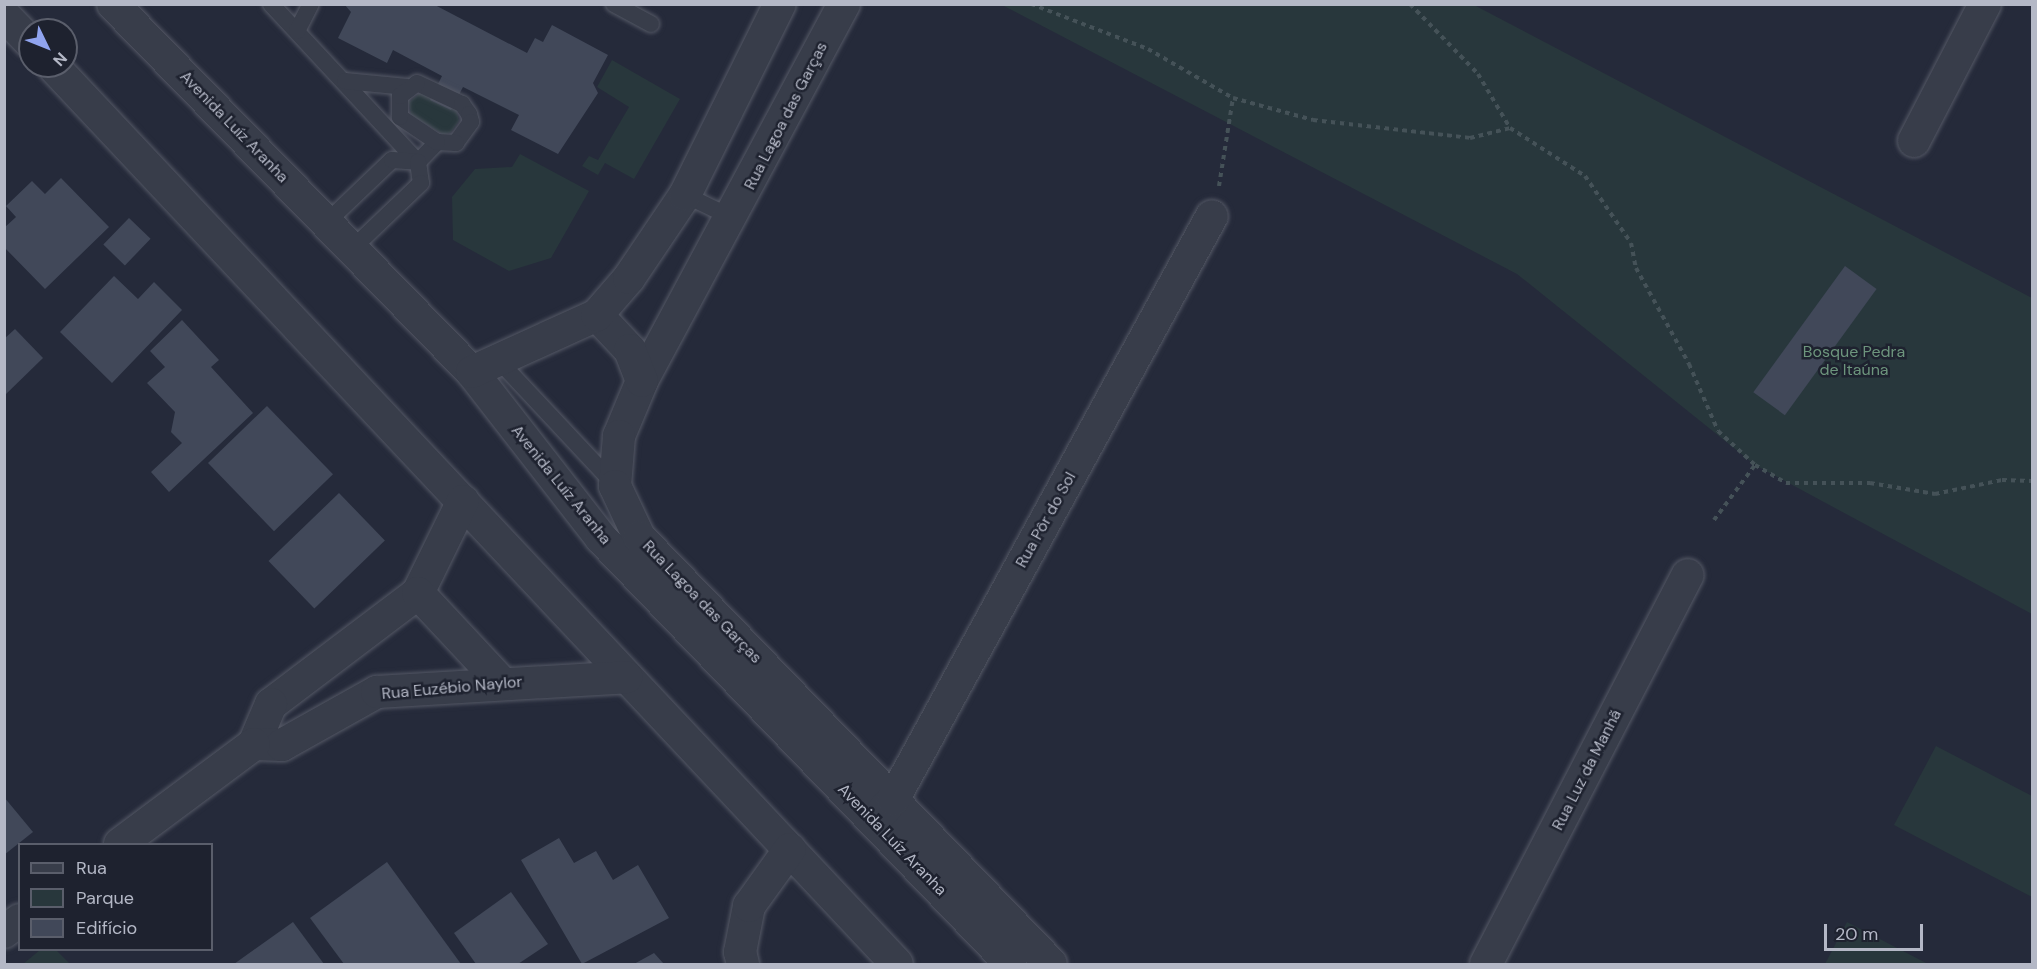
<!DOCTYPE html>
<meta charset="utf-8">
<style>
body{margin:0}
#map{position:relative;width:2037px;height:969px;overflow:hidden;background:#252a3a;font-family:"DM Sans",sans-serif}
div>[style]{position:absolute}
[style*='--x']{left:calc(var(--x)*1px);top:calc(var(--y)*1px);width:calc(var(--w)*1px);rotate:calc(var(--a)*1deg)}
.green>*{inset:0;background:#28373c}
.building>*{inset:0;background:#414859;transform-origin:0 0}
.path>*{height:4px;margin-top:-2px;transform-origin:0;background:repeating-linear-gradient(90deg,#455258 0 4.5px,transparent 0 9px)}
.roads{filter:drop-shadow(0 0 2px #545865) drop-shadow(0 0 2px #545865)}
.lane>*{height:16px;margin:-8px;padding:0 8px;transform-origin:8px;border-radius:8px;background:#383d4a}
.street>*{height:32px;margin:-16px;padding:0 16px;transform-origin:16px;border-radius:16px;background:#383d4a}
span{translate:-50% -50%;white-space:nowrap;text-align:center;line-height:1.15;-webkit-text-stroke:5px #1e222f;paint-order:stroke}
.street-label{font-size:16px;color:#b4b8c6}
.park-label{font-size:16px;color:#6d957d}
.frame{position:absolute;inset:0;border:6px solid #b4b8c6;pointer-events:none}
.legend{position:absolute;left:18px;top:843px;width:195px;height:108px;box-sizing:border-box;background:#1e222f;border:2px solid #5a5e6b;margin:0;padding:8px 10px;list-style:none;font-size:18px;color:#b4b8c6}
.legend li{display:flex;align-items:center;gap:12px;height:30px}
.legend b{width:30px;border:2px solid #5a5e6b}
.north{position:absolute;left:18px;top:18px;width:60px;height:60px;box-sizing:border-box;background:#1e222f;border:2px solid #5a5e6b;border-radius:50%;rotate:133deg;font-size:16px;font-weight:700;line-height:24px;text-align:center;color:#b4b8c6}
.north::after{content:'';display:block;margin:auto;width:21px;height:27px;background:#90a4ef;clip-path:polygon(50% 0,100% 100%,50% 72%,0 100%)}
.scale{position:absolute;left:1824px;top:924px;width:99px;height:27px;box-sizing:border-box;border:3px solid #b4b8c6;border-top:0;padding-left:8px;font-size:18px;line-height:21px;white-space:nowrap;color:#b4b8c6;-webkit-text-stroke:4px #1e222f;paint-order:stroke}
</style>
<div id="map">
<div class="green">
<div style="clip-path:polygon(1002px 5px,1474px 5px,2032px 298px,2032px 614px,1755px 465px,1517px 274px)"></div>
<div style="clip-path:polygon(612px 60px,680px 99px,634px 179px,605px 163px,598px 175px,582px 166px,589px 156px,598px 160px,629px 107px,597px 87px)"></div>
<div style="clip-path:polygon(421px 92px,456px 108px,459px 121px,451px 132px,444px 135px,411px 115px,409px 102px)"></div>
<div style="clip-path:polygon(520px 154px,589px 191px,551px 258px,509px 271px,453px 240px,452px 197px,475px 169px,512px 167px)"></div>
<div style="clip-path:polygon(1936px 746px,2032px 796px,2032px 897px,1894px 825px)"></div>
<div style="clip-path:polygon(1847px 922px,1928px 964px,1825px 964px)"></div>
<div style="clip-path:polygon(40px 950px,56px 950px,70px 964px,23px 964px)"></div>
</div>
<div class="building">
<div style="clip-path:polygon(344px 4px,433px 4px,527px 53px,535px 38px,543px 42px,552px 25px,608px 55px,593px 83px,598px 93px,558px 154px,511px 130px,519px 115px,463px 87px,451px 110px,430px 100px,442px 76px,393px 50px,387px 63px,338px 38px,351px 12px)"></div>
<div style="clip-path:polygon(61px 178px,109px 227px,45px 289px,4px 247px,4px 228px,16px 217px,6px 206px,32px 181px,45px 194px)"></div>
<div style="left:129px;top:218px;width:30px;height:37px;rotate:44deg"></div>
<div style="left:1845px;top:266px;width:39px;height:156px;rotate:36deg"></div>
<div style="clip-path:polygon(114px 276px,138px 299px,154px 282px,182px 310px,112px 383px,60px 332px)"></div>
<div style="clip-path:polygon(182px 320px,219px 360px,211px 367px,253px 413px,169px 492px,151px 472px,182px 443px,171px 432px,175px 412px,147px 383px,165px 367px,150px 351px)"></div>
<div style="clip-path:polygon(15px 329px,43px 358px,4px 396px,4px 339px)"></div>
<div style="left:267px;top:406px;width:95px;height:82px;rotate:46deg"></div>
<div style="left:339px;top:493px;width:66px;height:98px;rotate:46deg"></div>
<div style="clip-path:polygon(4px 797px,33px 832px,4px 855px)"></div>
<div style="clip-path:polygon(559px 838px,574px 863px,596px 851px,613px 880px,638px 865px,669px 918px,582px 964px,521px 860px)"></div>
<div style="clip-path:polygon(387px 862px,461px 964px,344px 964px,310px 918px)"></div>
<div style="clip-path:polygon(511px 892px,548px 944px,518px 964px,476px 964px,454px 933px)"></div>
<div style="clip-path:polygon(293px 922px,324px 964px,234px 964px)"></div>
<div style="clip-path:polygon(654px 953px,664px 964px,634px 964px)"></div>
</div>
<div class="path">
<div style="--x:1031;--y:4;--w:125;--a:21"></div>
<div style="--x:1148;--y:49;--w:98;--a:30"></div>
<div style="--x:1233;--y:98;--w:83;--a:15.4"></div>
<div style="--x:1313;--y:120;--w:158;--a:6.5"></div>
<div style="--x:1470;--y:138;--w:41;--a:-14"></div>
<div style="--x:1510;--y:128;--w:89;--a:32.6"></div>
<div style="--x:1585;--y:176;--w:81;--a:55.5"></div>
<div style="--x:1631;--y:243;--w:25;--a:79"></div>
<div style="--x:1636;--y:268;--w:110;--a:61.1"></div>
<div style="--x:1689;--y:364;--w:73;--a:66.6"></div>
<div style="--x:1718;--y:431;--w:50;--a:42.6"></div>
<div style="--x:1755;--y:465;--w:36;--a:30"></div>
<div style="--x:1786;--y:483;--w:84;--a:0"></div>
<div style="--x:1870;--y:483;--w:66;--a:9.6"></div>
<div style="--x:1935;--y:494;--w:68;--a:-11.8"></div>
<div style="--x:2002;--y:480;--w:30;--a:2"></div>
<div style="--x:1410;--y:4;--w:98;--a:45.8"></div>
<div style="--x:1478;--y:74;--w:63;--a:59.3"></div>
<div style="--x:1219;--y:186;--w:89;--a:-81"></div>
<div style="--x:1714;--y:520;--w:69;--a:-53.3"></div>
</div>
<div class="roads">
<div class="lane">
<div style="--x:271;--y:4;--w:216;--a:47.1"></div>
<div style="--x:418;--y:162;--w:28;--a:-46"></div>
<div style="--x:614;--y:4;--w:42;--a:28.4"></div>
<div style="--x:297;--y:31;--w:30;--a:-63"></div>
<div style="--x:345;--y:81;--w:62;--a:5.5"></div>
<div style="--x:417;--y:83;--w:50;--a:25"></div>
<div style="--x:462;--y:104;--w:12;--a:55"></div>
<div style="--x:469;--y:114;--w:8;--a:76"></div>
<div style="--x:471;--y:122;--w:26;--a:126"></div>
<div style="--x:456;--y:143;--w:19;--a:-177"></div>
<div style="--x:437;--y:142;--w:45;--a:-146"></div>
<div style="--x:400;--y:117;--w:21;--a:-90"></div>
<div style="--x:400;--y:96;--w:21;--a:-37"></div>
<div style="--x:685;--y:195;--w:53;--a:25.6"></div>
<div style="--x:326;--y:223;--w:91;--a:-43.7"></div>
<div style="--x:392;--y:160;--w:26;--a:4"></div>
<div style="--x:418;--y:162;--w:21;--a:82"></div>
<div style="--x:421;--y:183;--w:95;--a:136.3"></div>
<div style="--x:500;--y:362;--w:168;--a:46.9"></div>
</div>
<div class="street">
<div style="--x:113;--y:4;--w:514;--a:45.71"></div>
<div style="--x:472;--y:372;--w:210;--a:52.1"></div>
<div style="--x:601;--y:538;--w:591;--a:46.1"></div>
<div style="--x:844;--y:4;--w:428;--a:118.2"></div>
<div style="--x:642;--y:381;--w:60;--a:112.7"></div>
<div style="--x:619;--y:436;--w:50;--a:94.6"></div>
<div style="--x:615;--y:486;--w:56;--a:64.8"></div>
<div style="--x:639;--y:537;--w:593;--a:46.02"></div>
<div style="--x:4;--y:15;--w:37;--a:46"></div>
<div style="--x:53;--y:66;--w:1232;--a:46.78"></div>
<div style="--x:1914;--y:141;--w:154;--a:-62.6"></div>
<div style="--x:597;--y:315;--w:48;--a:46.7"></div>
<div style="--x:630;--y:350;--w:33;--a:69"></div>
<div style="--x:472;--y:372;--w:137;--a:-24.5"></div>
<div style="--x:597;--y:315;--w:49;--a:-49.1"></div>
<div style="--x:629;--y:278;--w:100;--a:-56"></div>
<div style="--x:685;--y:195;--w:213;--a:-63.6"></div>
<div style="--x:463;--y:501;--w:102;--a:116.1"></div>
<div style="--x:418;--y:593;--w:184;--a:142.9"></div>
<div style="--x:271;--y:704;--w:43;--a:113"></div>
<div style="--x:254;--y:744;--w:28;--a:2"></div>
<div style="--x:282;--y:745;--w:109;--a:-29.2"></div>
<div style="--x:377;--y:692;--w:250;--a:-3.4"></div>
<div style="--x:418;--y:593;--w:123;--a:47"></div>
<div style="--x:879;--y:815;--w:21;--a:-47"></div>
<div style="--x:893;--y:800;--w:665;--a:-61.36"></div>
<div style="--x:120;--y:844;--w:167;--a:-36.7"></div>
<div style="--x:4;--y:932;--w:20;--a:-37"></div>
<div style="--x:743;--y:964;--w:12;--a:-104"></div>
<div style="--x:740;--y:952;--w:47;--a:-78.9"></div>
<div style="--x:749;--y:906;--w:70;--a:-54.3"></div>
<div style="--x:1486;--y:964;--w:438;--a:-62.6"></div>
</div>
</div>
<div class="street-label">
<span style="left:786px;top:116px;rotate:-63deg">Rua Lagoa das Garças</span>
<span style="left:234px;top:127px;rotate:46deg">Avenida Luíz Aranha</span>
<span style="left:561px;top:485px;rotate:51deg">Avenida Luíz Aranha</span>
<span style="left:1046px;top:520px;rotate:-61deg">Rua Pôr do Sol</span>
<span style="left:702px;top:602px;rotate:46deg">Rua Lagoa das Garças</span>
<span style="left:452px;top:688px;rotate:-5deg">Rua Euzébio Naylor</span>
<span style="left:1587px;top:770px;rotate:-63deg">Rua Luz da Manhã</span>
<span style="left:892px;top:840px;rotate:46deg">Avenida Luíz Aranha</span>
</div>
<div class="park-label">
<span style="left:1854px;top:361px">Bosque Pedra<br>de Itaúna</span>
</div>
<div class="frame"></div>
<ul class="legend">
<li><b style="height:8px;background:#383d4a"></b>Rua</li>
<li><b style="height:16px;background:#28373c"></b>Parque</li>
<li><b style="height:16px;background:#414859"></b>Edifício</li>
</ul>
<div class="north">N</div>
<div class="scale">20 m</div>
</div>
